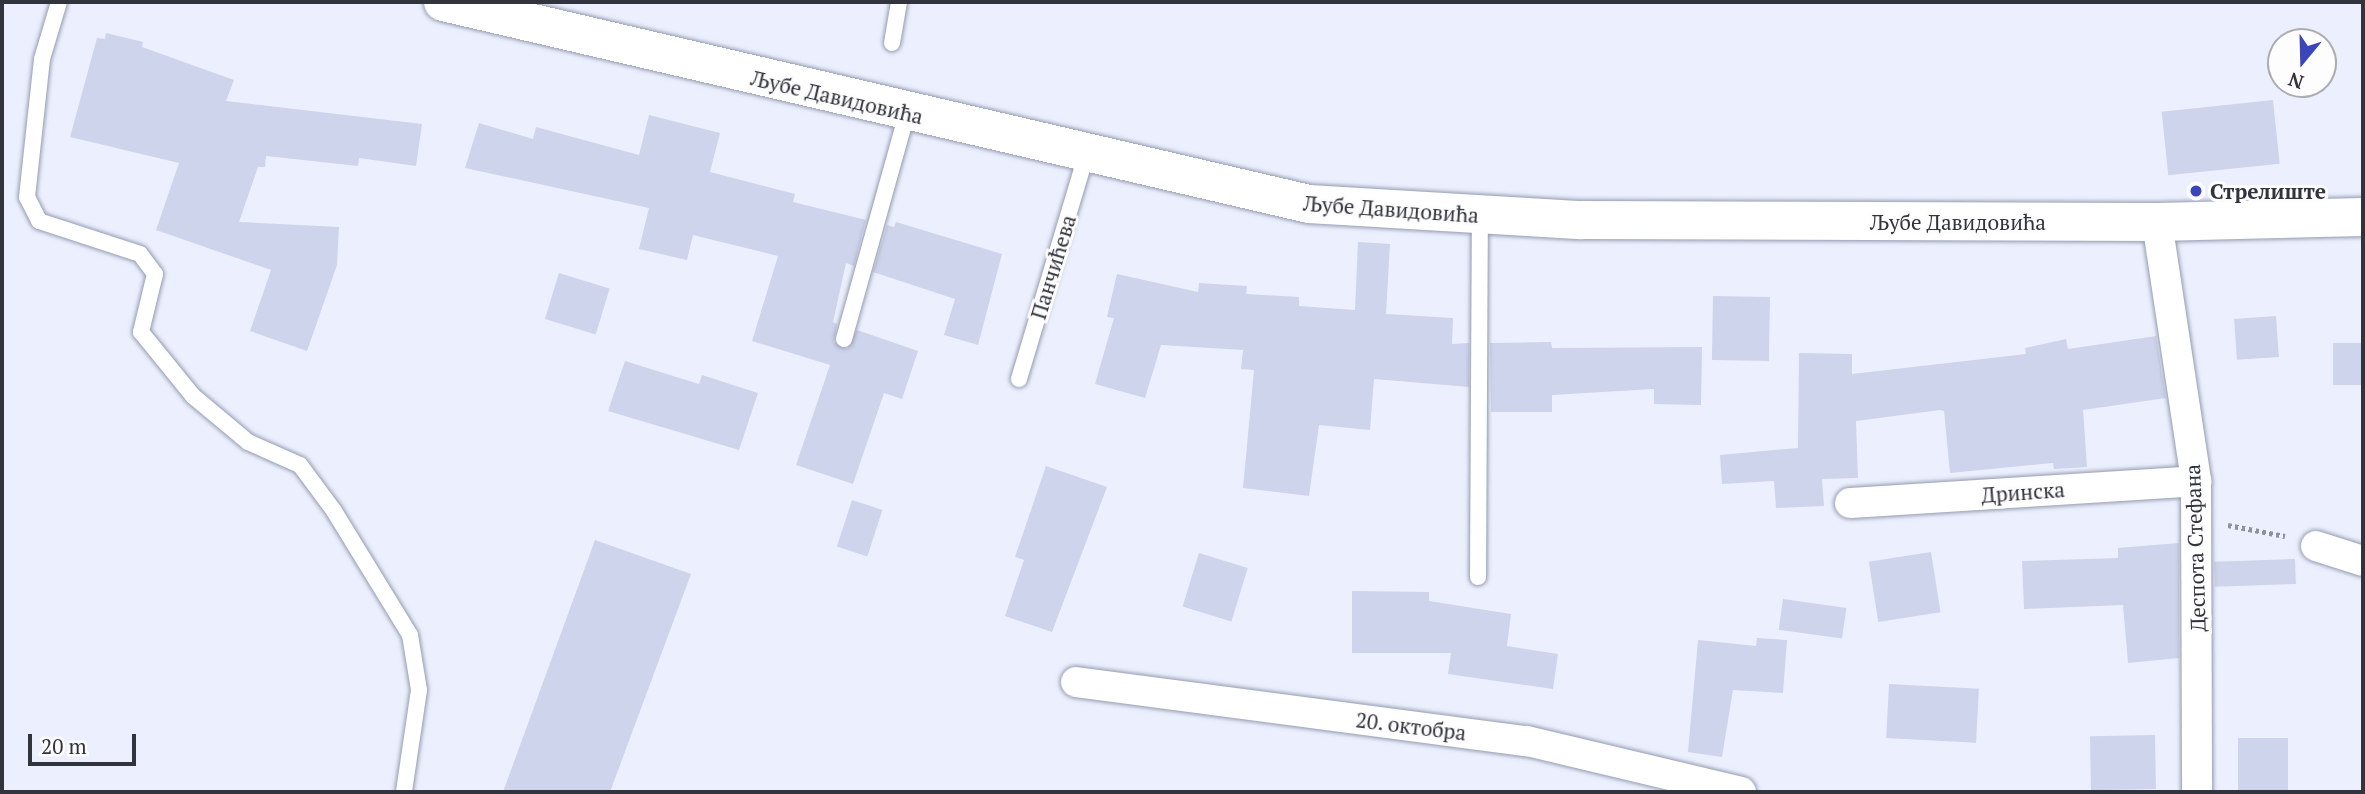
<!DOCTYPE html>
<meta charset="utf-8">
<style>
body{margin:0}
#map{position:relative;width:2365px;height:794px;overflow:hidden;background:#ecf0fe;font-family:"PT Serif",serif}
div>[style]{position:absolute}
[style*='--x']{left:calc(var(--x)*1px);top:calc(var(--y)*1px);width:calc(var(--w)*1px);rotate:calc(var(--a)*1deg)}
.building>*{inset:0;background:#cdd4eb;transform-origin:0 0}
.path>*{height:4.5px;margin-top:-2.25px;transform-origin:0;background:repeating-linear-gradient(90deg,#8e929d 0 3.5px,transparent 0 7px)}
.roads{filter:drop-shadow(0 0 2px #949bb0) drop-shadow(0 0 2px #949bb0)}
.lane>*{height:16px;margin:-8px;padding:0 8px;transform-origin:8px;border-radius:8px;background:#fff}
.street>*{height:30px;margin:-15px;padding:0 15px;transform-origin:15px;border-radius:15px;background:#fff}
.secondary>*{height:38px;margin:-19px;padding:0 19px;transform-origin:19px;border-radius:19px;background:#fff}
.dots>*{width:19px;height:19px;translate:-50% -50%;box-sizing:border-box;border:4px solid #fdfdfd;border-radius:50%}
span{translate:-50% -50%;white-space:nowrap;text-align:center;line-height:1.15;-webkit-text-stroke:6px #fdfdfd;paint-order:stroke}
.street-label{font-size:21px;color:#31343d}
.poi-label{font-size:21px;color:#31343d;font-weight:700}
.left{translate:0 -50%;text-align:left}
.frame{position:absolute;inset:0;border:4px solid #31343d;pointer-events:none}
.north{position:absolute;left:2267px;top:28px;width:70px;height:70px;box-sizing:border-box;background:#fdfdfd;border:2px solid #abadb0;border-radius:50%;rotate:199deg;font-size:19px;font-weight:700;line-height:28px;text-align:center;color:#31343d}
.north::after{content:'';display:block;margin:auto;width:24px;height:32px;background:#3a46ba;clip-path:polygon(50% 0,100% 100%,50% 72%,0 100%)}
.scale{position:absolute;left:28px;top:734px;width:108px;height:32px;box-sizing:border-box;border:4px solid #31343d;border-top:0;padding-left:9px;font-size:21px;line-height:24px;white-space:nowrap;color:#31343d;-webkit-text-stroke:5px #fdfdfd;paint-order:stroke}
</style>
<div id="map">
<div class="building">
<div style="clip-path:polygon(106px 33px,143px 42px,142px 47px,234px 80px,226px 101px,422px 124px,416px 166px,359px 158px,358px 166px,266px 156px,265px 167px,258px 167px,239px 222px,339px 227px,337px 265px,307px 351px,250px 331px,271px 270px,156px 230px,179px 163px,70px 137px,97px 38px,105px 39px)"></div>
<div style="left:2273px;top:100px;width:64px;height:112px;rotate:84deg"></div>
<div style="clip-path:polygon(649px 115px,720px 133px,710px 172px,795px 194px,793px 202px,866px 220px,854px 266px,846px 263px,833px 322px,837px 324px,834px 342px,847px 349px,857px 330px,918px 351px,902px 399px,884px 393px,853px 484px,796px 465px,830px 365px,752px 341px,778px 256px,693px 235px,687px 260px,639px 249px,649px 208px,465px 168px,479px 123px,533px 139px,536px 127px,639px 155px)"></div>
<div style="clip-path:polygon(896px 222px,1002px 254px,978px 345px,944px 335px,955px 299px,873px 272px,887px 225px,894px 227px)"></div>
<div style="clip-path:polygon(1358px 242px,1390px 244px,1386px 314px,1453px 318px,1452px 344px,1469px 343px,1469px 387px,1374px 379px,1370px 430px,1319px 425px,1309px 496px,1243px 488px,1254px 370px,1241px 369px,1243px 350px,1161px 345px,1145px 398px,1095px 384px,1114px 318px,1107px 317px,1117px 274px,1198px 292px,1199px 283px,1247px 286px,1246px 294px,1299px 297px,1299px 306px,1355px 310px)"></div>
<div style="left:559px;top:273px;width:53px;height:48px;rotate:17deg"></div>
<div style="left:1713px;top:296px;width:57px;height:64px;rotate:1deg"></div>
<div style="left:2276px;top:316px;width:41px;height:42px;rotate:86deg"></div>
<div style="clip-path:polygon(2156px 336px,2166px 398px,2083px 410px,2087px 467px,2054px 469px,2053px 463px,1950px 473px,1944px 411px,1940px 410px,1856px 421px,1858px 478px,1822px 479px,1824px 506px,1776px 508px,1774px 481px,1722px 484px,1720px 455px,1798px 448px,1799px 353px,1852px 354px,1852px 374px,2026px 354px,2025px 348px,2066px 339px,2068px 349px)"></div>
<div style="clip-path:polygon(1551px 342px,1552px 348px,1702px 347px,1701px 405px,1654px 404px,1654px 389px,1552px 395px,1552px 412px,1491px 412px,1490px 343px)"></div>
<div style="left:2363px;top:343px;width:42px;height:30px;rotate:90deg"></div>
<div style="clip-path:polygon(625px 361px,699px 384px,702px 375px,758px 393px,739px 450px,608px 411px)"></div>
<div style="clip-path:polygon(1046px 466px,1107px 487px,1052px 632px,1005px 616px,1024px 560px,1015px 557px)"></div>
<div style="left:852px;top:500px;width:32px;height:49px;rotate:18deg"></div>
<div style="clip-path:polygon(595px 540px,691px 574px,610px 792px,503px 792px)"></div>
<div style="clip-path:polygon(2179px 543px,2179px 658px,2128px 663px,2123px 605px,2024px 609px,2022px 561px,2118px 558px,2118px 548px)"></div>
<div style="left:1931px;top:552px;width:61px;height:63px;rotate:81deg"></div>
<div style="left:1199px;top:553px;width:51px;height:56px;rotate:17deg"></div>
<div style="left:2295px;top:559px;width:25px;height:81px;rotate:88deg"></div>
<div style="clip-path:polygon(1352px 591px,1429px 592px,1429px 601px,1511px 614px,1507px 646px,1558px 654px,1553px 689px,1448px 674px,1451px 653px,1352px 653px)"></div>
<div style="left:1783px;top:599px;width:64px;height:31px;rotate:8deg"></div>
<div style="clip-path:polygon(1757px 638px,1787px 640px,1783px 693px,1733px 690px,1722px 757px,1688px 752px,1698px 640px,1756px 646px)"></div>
<div style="left:1889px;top:684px;width:90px;height:54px;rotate:3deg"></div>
<div style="left:2155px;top:735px;width:54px;height:65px;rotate:89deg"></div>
<div style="left:2238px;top:738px;width:50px;height:54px"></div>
</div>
<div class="path">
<div style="--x:2228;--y:525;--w:58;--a:10.9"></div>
</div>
<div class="roads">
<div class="lane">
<div style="--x:59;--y:2;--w:59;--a:106.6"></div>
<div style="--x:42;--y:59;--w:139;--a:96.2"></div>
<div style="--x:27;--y:197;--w:27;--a:63"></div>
<div style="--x:39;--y:221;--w:106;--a:18.1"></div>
<div style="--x:140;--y:254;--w:25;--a:53"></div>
<div style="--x:155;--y:274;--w:60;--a:103.6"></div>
<div style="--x:141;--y:332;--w:82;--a:50.9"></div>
<div style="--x:193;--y:396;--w:72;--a:39.9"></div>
<div style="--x:248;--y:442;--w:57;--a:23.9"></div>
<div style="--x:300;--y:465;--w:57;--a:53.5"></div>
<div style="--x:334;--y:511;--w:145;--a:58.5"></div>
<div style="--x:410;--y:635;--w:56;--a:80.7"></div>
<div style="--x:419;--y:690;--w:103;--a:98.4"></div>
<div style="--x:892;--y:43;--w:42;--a:-80.3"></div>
<div style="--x:844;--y:339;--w:235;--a:-74.4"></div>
<div style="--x:1019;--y:379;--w:234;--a:-73.3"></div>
<div style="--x:1478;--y:577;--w:361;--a:-89.7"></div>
</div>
<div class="street">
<div style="--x:2157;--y:222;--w:262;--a:81.4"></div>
<div style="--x:2196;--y:481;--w:311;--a:89.8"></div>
<div style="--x:1850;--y:503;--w:347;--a:-3.6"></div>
<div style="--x:2316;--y:546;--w:49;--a:17.7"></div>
<div style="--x:1076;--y:682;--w:455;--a:7.5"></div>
<div style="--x:1527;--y:741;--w:220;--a:13.4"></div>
</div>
<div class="secondary">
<div style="--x:443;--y:2;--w:889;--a:13.13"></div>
<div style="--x:1309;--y:204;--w:273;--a:3.4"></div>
<div style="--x:1582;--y:220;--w:575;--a:0.2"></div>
<div style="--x:2157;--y:222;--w:206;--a:-1.4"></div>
</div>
</div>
<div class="dots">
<div style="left:2196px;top:191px;background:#3a46ba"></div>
</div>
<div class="street-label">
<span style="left:837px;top:97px;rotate:13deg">Љубе Давидовића</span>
<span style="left:1391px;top:209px;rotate:4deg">Љубе Давидовића</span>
<span style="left:1958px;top:222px">Љубе Давидовића</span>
<span style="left:1053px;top:267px;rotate:-73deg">Панчићева</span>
<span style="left:2023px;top:492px;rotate:-4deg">Дринска</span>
<span style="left:2195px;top:548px;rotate:-92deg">Деспота Стефана</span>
<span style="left:1411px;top:726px;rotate:7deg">20. октобра</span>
</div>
<div class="poi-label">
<span class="left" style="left:2210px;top:191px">Стрелиште</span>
</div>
<div class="frame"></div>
<div class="north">N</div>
<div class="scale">20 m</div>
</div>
